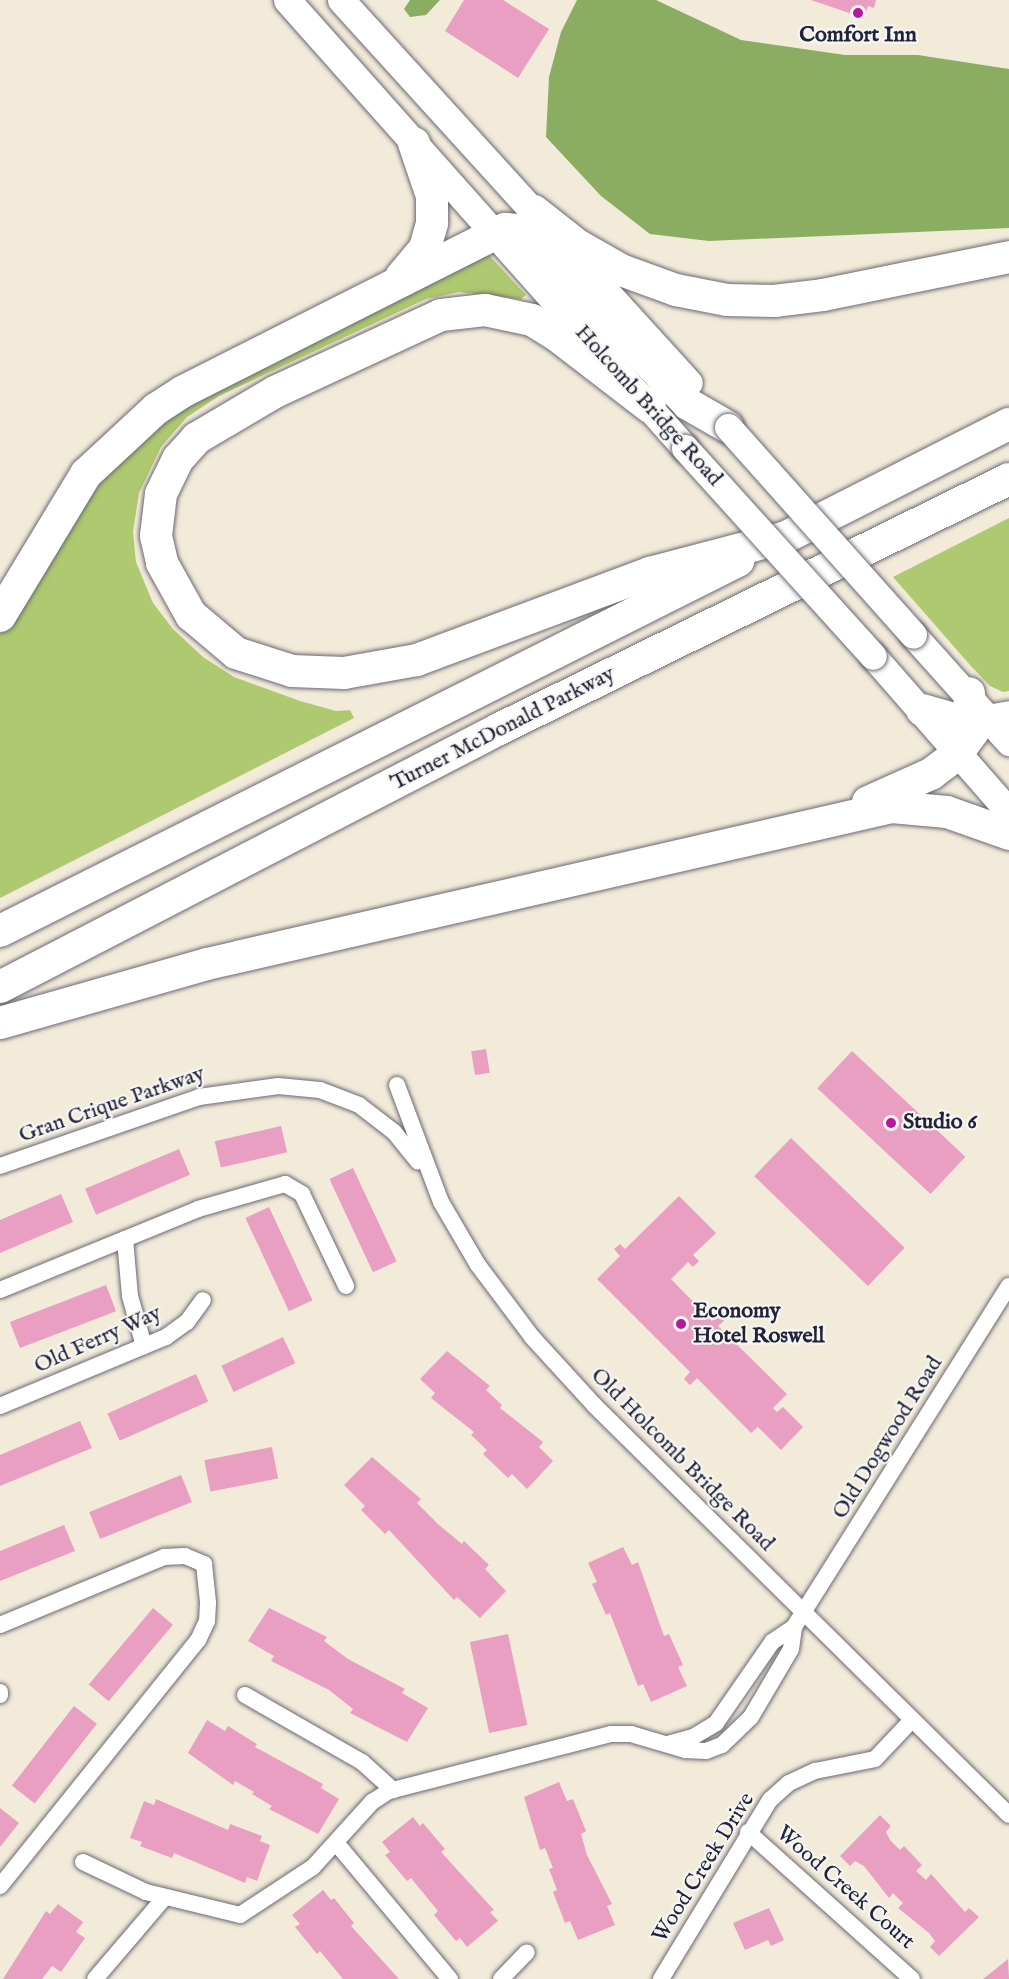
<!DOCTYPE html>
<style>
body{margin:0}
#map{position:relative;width:1009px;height:1979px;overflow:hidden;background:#f3ebda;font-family:"IM FELL English",serif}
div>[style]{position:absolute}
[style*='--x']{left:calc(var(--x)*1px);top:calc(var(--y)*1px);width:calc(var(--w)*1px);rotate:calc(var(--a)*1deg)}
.green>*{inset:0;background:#aec96f}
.forest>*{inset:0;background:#8aad62}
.building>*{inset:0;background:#e99fc1;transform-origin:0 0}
.roads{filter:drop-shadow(0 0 2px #6b6873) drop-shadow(0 0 2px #6b6873)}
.minor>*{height:16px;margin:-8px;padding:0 8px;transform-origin:8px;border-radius:8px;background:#fff}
.primary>*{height:27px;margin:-13.5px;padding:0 13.5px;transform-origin:13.5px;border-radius:13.5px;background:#fff}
.motorway>*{height:32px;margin:-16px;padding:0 16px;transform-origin:16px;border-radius:16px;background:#fff}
.bridges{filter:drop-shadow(0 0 2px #6b6873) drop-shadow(0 0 2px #6b6873)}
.primary-bridge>*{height:27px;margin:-13.5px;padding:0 13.5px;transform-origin:13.5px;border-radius:13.5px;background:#fff}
.dots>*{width:16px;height:16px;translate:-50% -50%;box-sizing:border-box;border:3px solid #f6f6f2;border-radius:50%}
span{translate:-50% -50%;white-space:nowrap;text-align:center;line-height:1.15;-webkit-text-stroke:4.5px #f6f6f2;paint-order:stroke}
.poi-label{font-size:22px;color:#22223b;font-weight:700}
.left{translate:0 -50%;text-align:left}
.street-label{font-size:22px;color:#22223b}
</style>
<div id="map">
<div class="green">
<div style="clip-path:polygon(486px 252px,526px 295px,521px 299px,459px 292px,426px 299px,219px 396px,187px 417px,161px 447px,139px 493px,133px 532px,136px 562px,153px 603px,173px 629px,203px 657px,234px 677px,300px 701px,336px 711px,350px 710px,354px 718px,0 898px,0 633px,81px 494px,147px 427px)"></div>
<div style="clip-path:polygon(1009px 518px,1009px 691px,1003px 692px,990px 686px,970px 665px,893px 577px)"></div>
</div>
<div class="forest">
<div style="clip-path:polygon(410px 0,440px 0,426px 15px,410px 17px,404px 9px)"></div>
<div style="clip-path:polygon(577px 0,656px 0,741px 40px,845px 55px,918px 55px,1009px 69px,1009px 228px,709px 241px,650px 234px,601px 196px,546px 137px,549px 77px,561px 32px)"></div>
</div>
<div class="building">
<div style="clip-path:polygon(464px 0,503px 0,549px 29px,518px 78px,445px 31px)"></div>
<div style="clip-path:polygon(811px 0,876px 0,874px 8px,868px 6px,864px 18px)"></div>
<div style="left:486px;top:1049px;width:24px;height:15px;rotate:81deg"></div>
<div style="left:852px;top:1051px;width:155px;height:51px;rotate:43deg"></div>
<div style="left:281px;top:1126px;width:27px;height:68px;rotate:77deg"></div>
<div style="left:791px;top:1138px;width:158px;height:53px;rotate:44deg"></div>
<div style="left:179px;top:1149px;width:28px;height:102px;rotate:67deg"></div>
<div style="left:353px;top:1168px;width:103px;height:26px;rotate:65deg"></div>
<div style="clip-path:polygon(61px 1194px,73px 1222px,0 1253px,0 1220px)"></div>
<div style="clip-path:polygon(679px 1196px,716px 1233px,693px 1255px,699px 1261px,693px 1267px,688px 1262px,671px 1279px,712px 1321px,718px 1315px,724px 1321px,718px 1326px,787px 1394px,773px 1408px,777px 1412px,783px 1407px,803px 1427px,781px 1450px,758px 1427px,751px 1433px,697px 1378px,690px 1385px,684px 1379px,690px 1372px,597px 1279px,620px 1256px,614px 1249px,620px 1244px,625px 1249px)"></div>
<div style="left:269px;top:1207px;width:103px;height:26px;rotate:65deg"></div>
<div style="left:106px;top:1285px;width:28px;height:103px;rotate:69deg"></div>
<div style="left:283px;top:1337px;width:29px;height:68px;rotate:65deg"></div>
<div style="clip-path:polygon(447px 1351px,490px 1386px,486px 1390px,502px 1405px,500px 1408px,543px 1442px,539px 1447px,553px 1461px,527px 1489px,512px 1474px,508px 1478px,483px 1454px,487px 1450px,471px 1435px,474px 1432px,431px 1398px,435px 1393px,420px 1379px)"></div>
<div style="left:196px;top:1374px;width:30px;height:97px;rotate:66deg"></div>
<div style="clip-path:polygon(80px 1421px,92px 1448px,0 1486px,0 1455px)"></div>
<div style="left:272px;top:1447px;width:32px;height:69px;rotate:79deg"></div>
<div style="clip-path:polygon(372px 1457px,421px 1499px,417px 1503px,439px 1525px,462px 1544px,464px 1541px,489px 1565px,485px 1569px,506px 1591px,480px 1618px,457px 1597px,454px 1600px,389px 1530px,385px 1534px,361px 1510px,365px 1506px,344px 1485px)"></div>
<div style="left:181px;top:1475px;width:29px;height:99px;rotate:68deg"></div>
<div style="clip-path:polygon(64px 1525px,75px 1551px,0 1581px,0 1551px)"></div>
<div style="clip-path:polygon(623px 1547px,632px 1565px,638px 1562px,664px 1636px,669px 1634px,683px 1665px,678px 1667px,687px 1686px,651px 1702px,643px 1684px,638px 1686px,610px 1613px,606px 1615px,592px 1584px,597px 1582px,588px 1563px)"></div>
<div style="left:153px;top:1608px;width:26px;height:100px;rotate:40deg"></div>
<div style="clip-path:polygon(269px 1608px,327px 1637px,324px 1641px,348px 1659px,405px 1689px,402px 1693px,428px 1708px,407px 1742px,350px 1713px,353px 1709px,329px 1690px,271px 1661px,274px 1656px,248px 1641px)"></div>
<div style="left:508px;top:1634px;width:93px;height:39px;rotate:78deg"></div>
<div style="left:74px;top:1706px;width:29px;height:101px;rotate:38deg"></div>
<div style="clip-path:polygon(207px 1720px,225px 1731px,228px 1726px,257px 1744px,255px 1747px,323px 1784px,321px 1788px,339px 1799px,318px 1834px,269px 1809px,272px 1806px,252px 1794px,254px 1792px,235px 1781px,233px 1785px,188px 1753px)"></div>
<div style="clip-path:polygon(559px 1782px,567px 1801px,573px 1799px,586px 1831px,581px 1834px,587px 1855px,612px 1904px,607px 1906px,615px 1925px,578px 1940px,570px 1921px,565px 1923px,553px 1892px,557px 1890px,549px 1869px,553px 1868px,545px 1848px,540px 1850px,524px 1797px)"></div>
<div style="clip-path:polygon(156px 1799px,228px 1830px,230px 1824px,262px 1836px,260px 1841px,270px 1845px,257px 1881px,247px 1877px,245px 1883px,174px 1853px,172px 1858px,140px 1846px,142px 1842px,130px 1838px,144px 1801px,154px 1805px)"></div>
<div style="clip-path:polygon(0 1808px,19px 1823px,0 1847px)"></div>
<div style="clip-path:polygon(880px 1815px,891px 1826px,886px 1832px,890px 1840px,900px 1850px,904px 1846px,922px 1865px,916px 1871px,926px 1880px,931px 1874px,965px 1912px,969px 1908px,979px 1917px,939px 1956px,930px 1947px,935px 1941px,929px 1933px,898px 1908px,903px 1903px,893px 1893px,889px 1898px,864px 1866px,855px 1861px,850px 1866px,840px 1856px)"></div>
<div style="clip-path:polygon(413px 1817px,420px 1826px,423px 1823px,445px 1849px,441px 1852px,494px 1910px,490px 1912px,498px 1921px,467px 1947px,460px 1938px,456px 1941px,434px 1915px,438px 1911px,411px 1878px,407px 1881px,385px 1855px,390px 1852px,382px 1842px)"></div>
<div style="clip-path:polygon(323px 1890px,331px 1900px,334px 1898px,354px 1923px,351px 1926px,399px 1979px,343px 1979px,320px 1951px,317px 1954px,295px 1927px,300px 1924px,292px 1915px)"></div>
<div style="clip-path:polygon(58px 1904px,83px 1922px,76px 1932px,85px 1938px,61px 1972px,52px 1966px,42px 1979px,3px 1979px,46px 1911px,50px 1914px)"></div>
<div style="clip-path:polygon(769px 1908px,784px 1940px,771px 1946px,768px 1940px,745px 1950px,733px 1923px)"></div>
<div style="clip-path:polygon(1008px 1959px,1009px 1979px,983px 1979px)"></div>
</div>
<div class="roads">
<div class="minor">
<div style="--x:397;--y:1085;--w:125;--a:69.4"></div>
<div style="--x:441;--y:1202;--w:73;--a:59.6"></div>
<div style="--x:478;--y:1265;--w:90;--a:53.1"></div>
<div style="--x:532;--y:1337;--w:92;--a:47.6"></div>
<div style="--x:594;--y:1405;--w:583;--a:44.65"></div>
<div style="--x:0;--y:1166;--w:211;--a:-19.1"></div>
<div style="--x:199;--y:1097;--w:80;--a:-7.9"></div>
<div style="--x:278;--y:1086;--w:42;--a:5.4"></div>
<div style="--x:320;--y:1090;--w:42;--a:21"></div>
<div style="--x:359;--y:1105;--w:44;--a:37.6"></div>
<div style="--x:394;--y:1132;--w:38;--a:51"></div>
<div style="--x:125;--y:1239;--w:57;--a:85"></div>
<div style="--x:130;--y:1296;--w:52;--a:74.4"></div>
<div style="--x:0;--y:1290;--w:214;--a:-22.2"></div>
<div style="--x:198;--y:1209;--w:91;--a:-16"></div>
<div style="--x:285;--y:1184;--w:20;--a:30"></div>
<div style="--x:302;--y:1194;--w:102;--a:64.4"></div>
<div style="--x:0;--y:1406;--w:180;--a:-22.6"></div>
<div style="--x:166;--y:1337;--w:26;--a:-36"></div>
<div style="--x:187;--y:1322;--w:27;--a:-54"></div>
<div style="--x:0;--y:1625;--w:178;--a:-22.5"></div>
<div style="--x:164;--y:1557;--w:21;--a:-3"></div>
<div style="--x:185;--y:1556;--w:21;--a:23"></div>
<div style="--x:204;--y:1564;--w:39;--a:84"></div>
<div style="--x:208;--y:1603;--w:18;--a:93"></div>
<div style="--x:207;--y:1621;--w:21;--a:115"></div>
<div style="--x:198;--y:1640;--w:316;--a:128.8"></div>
<div style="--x:0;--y:1692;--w:3;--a:90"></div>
<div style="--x:245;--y:1695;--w:135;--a:29.8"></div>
<div style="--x:362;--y:1762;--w:42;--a:42.1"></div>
<div style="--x:668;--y:1744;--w:26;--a:-16"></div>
<div style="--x:693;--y:1737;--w:27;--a:-31"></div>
<div style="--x:716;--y:1723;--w:98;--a:-55.3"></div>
<div style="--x:772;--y:1642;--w:27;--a:-34"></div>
<div style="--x:748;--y:1832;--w:220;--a:41.9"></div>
<div style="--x:337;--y:1844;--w:176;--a:50.1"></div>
<div style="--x:83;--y:1862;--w:70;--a:25.5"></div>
<div style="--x:146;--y:1892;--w:97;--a:13.7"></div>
<div style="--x:240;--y:1915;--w:87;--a:-33.3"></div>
<div style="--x:313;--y:1867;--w:88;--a:-47.8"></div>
<div style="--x:372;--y:1802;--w:20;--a:-33"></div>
<div style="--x:389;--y:1791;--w:229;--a:-14.4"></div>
<div style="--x:611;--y:1734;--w:20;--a:0"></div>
<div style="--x:631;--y:1734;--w:56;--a:16.5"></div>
<div style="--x:685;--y:1750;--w:21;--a:3"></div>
<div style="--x:706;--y:1751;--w:17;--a:-21"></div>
<div style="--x:722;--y:1745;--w:40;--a:-44"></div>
<div style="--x:751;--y:1717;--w:79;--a:-59.5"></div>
<div style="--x:791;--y:1649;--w:22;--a:-82"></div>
<div style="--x:794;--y:1627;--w:403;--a:-57.8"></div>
<div style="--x:95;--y:1979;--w:108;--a:-49.5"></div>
<div style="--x:501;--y:1979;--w:37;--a:-46"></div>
<div style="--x:661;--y:1979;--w:210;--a:-58.7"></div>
<div style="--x:770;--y:1800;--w:25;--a:-42"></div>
<div style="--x:789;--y:1783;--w:29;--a:-25"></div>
<div style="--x:815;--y:1771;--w:61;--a:-11.3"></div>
<div style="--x:875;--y:1759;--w:54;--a:-46.5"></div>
</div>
<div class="primary">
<div style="--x:287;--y:0;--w:599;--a:48.38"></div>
<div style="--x:341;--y:0;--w:517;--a:47.74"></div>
<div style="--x:913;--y:635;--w:144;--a:48.1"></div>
<div style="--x:873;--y:656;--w:207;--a:48.9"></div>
</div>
<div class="motorway">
<div style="--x:534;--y:211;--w:55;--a:38.3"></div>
<div style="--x:577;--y:245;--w:51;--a:29.6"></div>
<div style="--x:621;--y:270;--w:59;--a:20"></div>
<div style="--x:676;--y:290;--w:52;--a:11.1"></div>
<div style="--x:727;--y:300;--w:47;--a:1.2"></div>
<div style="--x:774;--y:301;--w:49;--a:-7"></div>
<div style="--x:823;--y:295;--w:190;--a:-11.5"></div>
<div style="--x:401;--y:277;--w:38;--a:-50"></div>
<div style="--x:425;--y:248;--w:26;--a:-74"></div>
<div style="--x:432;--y:223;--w:27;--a:-90"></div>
<div style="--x:432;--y:196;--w:56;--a:-108.8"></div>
<div style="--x:650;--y:407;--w:118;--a:-142.5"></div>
<div style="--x:556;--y:335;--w:28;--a:-148"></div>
<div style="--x:532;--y:320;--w:48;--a:-168"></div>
<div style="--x:485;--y:310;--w:44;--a:173.5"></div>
<div style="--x:441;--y:315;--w:183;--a:155.1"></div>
<div style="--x:275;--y:392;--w:91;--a:149.5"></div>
<div style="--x:197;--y:438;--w:28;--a:132"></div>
<div style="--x:178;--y:459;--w:39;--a:116"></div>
<div style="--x:161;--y:494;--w:42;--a:96.8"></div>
<div style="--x:156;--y:536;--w:28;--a:77"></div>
<div style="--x:162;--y:563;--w:60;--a:60.9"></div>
<div style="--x:191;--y:615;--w:59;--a:40.2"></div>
<div style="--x:236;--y:653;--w:59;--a:17.8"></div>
<div style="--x:292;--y:671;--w:52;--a:2.2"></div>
<div style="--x:344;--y:673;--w:74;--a:-10.1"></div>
<div style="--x:417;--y:660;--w:249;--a:-20.5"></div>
<div style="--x:650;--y:573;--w:141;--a:-14.8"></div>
<div style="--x:788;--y:536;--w:248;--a:-26.9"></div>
<div style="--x:0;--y:616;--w:166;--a:-58.8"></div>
<div style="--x:86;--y:474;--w:96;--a:-42.9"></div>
<div style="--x:156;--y:409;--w:31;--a:-33"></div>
<div style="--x:182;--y:392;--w:362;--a:-26.8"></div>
<div style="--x:505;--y:229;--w:13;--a:4"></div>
<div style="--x:518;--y:230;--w:13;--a:32"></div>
<div style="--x:529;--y:237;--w:231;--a:46.4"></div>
<div style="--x:688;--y:404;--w:46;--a:29.9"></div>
<div style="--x:922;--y:710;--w:51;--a:15.9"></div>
<div style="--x:971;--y:724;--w:39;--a:-10"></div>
<div style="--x:868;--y:802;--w:69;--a:-24"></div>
<div style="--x:931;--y:774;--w:31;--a:-37"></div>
<div style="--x:956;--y:755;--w:29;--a:-54"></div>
<div style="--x:973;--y:732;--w:39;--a:-96"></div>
<div style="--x:0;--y:931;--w:826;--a:-26.63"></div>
<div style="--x:0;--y:987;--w:562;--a:-27.34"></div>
<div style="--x:499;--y:729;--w:568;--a:-26.11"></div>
<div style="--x:0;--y:1023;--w:215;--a:-15.9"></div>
<div style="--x:207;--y:964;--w:703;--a:-12.91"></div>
<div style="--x:892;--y:807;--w:55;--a:5.2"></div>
<div style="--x:947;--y:812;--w:66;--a:19.5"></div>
</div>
</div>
<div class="bridges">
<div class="primary-bridge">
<div style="--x:728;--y:427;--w:278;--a:48.3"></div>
<div style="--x:685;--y:448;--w:280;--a:47.9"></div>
</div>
</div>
<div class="dots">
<div style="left:858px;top:13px;background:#b5179e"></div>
<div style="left:891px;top:1123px;background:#b5179e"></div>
<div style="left:681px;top:1324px;background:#b5179e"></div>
</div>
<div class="poi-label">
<span style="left:858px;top:36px">Comfort Inn</span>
<span class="left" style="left:903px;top:1123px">Studio 6</span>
<span class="left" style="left:693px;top:1324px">Economy<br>Hotel Roswell</span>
</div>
<div class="street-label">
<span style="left:648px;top:406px;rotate:48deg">Holcomb Bridge Road</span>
<span style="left:503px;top:729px;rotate:-27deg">Turner McDonald Parkway</span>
<span style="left:112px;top:1105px;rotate:-19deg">Gran Crique Parkway</span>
<span style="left:98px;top:1340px;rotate:-24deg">Old Ferry Way</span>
<span style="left:888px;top:1438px;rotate:-58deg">Old Dogwood Road</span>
<span style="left:682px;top:1460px;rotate:45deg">Old Holcomb Bridge Road</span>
<span style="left:704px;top:1868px;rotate:-58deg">Wood Creek Drive</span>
<span style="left:845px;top:1888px;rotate:41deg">Wood Creek Court</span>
</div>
</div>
